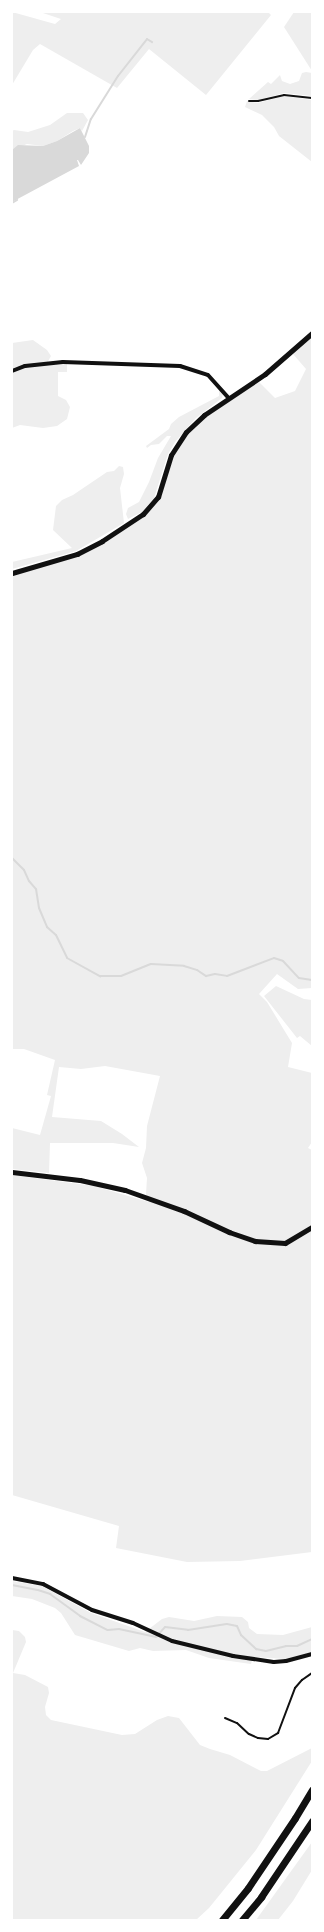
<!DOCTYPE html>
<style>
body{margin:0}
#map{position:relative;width:324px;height:1932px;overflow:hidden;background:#fff;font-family:"Exo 2",sans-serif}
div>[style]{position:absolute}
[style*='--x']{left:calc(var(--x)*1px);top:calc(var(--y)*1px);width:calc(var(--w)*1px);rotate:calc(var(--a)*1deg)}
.green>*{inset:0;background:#eee}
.water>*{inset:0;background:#d9d9d9}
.stream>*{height:2px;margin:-1px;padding:0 1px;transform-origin:1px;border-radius:1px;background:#d9d9d9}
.service>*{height:2px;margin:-1px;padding:0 1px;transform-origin:1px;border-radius:1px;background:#111}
.minor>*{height:4px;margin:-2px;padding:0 2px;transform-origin:2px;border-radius:2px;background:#111}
.tertiary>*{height:5px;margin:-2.5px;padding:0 2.5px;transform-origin:2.5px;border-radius:2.5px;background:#111}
.motorway>*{height:7px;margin:-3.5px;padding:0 3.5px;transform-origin:3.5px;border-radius:3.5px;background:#111}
span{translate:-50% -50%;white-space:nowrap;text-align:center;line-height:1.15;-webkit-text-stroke:3px #fff;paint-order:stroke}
.frame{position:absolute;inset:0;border:13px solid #fff;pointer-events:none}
</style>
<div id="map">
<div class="green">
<div style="clip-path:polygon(12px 12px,55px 24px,61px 19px,40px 12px,268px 12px,271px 15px,206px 95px,149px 49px,117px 88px,40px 44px,33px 50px,12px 85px)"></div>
<div style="clip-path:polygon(294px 12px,312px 12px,312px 71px,284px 27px)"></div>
<div style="clip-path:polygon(306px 72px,312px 73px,312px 96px,284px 93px,258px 100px,249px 99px,268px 82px,271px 84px,280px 75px,282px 81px,290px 84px,299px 81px,302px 73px)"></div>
<div style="clip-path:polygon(284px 96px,312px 100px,312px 162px,279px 136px,274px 127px,262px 115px,245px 107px,247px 101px,258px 103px)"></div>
<div style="clip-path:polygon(67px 113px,83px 113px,88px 120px,82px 131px,80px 128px,73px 131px,57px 141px,43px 146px,27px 144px,12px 150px,12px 131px,14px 130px,28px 132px,50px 125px)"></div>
<div style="clip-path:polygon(312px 336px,312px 988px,298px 989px,277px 974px,259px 994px,267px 1002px,292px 1043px,288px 1067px,312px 1073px,312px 1142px,308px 1148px,312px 1150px,312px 1552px,240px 1561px,187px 1562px,116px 1548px,119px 1526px,12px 1495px,12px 1175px,94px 1186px,149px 1202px,146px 1194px,147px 1178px,142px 1163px,146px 1148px,147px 1126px,160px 1076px,105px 1066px,81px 1069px,59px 1067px,52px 1117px,101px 1121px,122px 1134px,139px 1147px,113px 1143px,50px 1143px,49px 1173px,12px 1169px,12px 1128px,40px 1135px,51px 1096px,47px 1095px,55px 1060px,24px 1049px,12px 1049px,12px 575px,78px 556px,103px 543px,145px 516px,160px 498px,174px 456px,188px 434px,206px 417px,259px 382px,275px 398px,295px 391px,306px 369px,293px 354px)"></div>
<div style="clip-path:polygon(33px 340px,47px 350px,51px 356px,46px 365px,67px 364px,67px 372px,58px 372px,58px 396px,66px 400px,70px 407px,67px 419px,57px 426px,43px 428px,20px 425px,12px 428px,12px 343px)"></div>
<div style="clip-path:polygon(219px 388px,223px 393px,222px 398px,196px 418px,175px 442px,168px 454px,154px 498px,142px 512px,128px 519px,126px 514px,128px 508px,139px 502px,149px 482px,158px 458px,171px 436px,167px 436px,159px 444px,151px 445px,147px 448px,146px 446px,169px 429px,171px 424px,179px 417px,219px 396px)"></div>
<div style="clip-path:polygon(119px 466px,123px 467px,124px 474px,120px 488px,124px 523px,76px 551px,12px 569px,12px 562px,72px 548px,53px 530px,56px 506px,62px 500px,73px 495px,107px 472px,114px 471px)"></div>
<div style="clip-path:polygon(276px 986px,304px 999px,312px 1000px,312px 1046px,300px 1036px,297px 1038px,264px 996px)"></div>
<div style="clip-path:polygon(12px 1581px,42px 1586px,91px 1613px,145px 1632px,162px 1619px,169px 1617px,194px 1621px,217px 1616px,242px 1617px,248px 1622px,249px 1628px,257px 1634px,283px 1635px,312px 1627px,312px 1652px,285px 1659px,253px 1657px,251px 1664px,209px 1658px,186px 1650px,153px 1651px,140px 1648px,129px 1651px,75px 1635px,61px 1613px,55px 1608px,32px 1599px,12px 1596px)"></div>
<div style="clip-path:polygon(12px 1630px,19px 1631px,25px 1637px,26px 1642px,13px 1673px,25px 1675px,48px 1687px,49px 1693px,45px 1707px,46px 1715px,51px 1720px,122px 1735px,135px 1734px,157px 1720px,168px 1716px,179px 1718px,200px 1745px,210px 1749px,230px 1755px,261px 1771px,267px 1771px,312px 1748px,312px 1761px,256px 1850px,209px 1908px,196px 1920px,12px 1920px)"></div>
<div style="clip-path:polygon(312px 1842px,312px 1870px,293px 1901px,278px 1920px,256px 1920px)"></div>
</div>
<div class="water">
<div style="clip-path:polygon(80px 128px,89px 146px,89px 153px,81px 165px,78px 160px,77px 160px,79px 166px,12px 202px,12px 150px,18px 145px,43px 146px,57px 141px)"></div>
</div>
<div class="stream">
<div style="--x:85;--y:137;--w:19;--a:-72"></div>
<div style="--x:91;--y:119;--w:51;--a:-57.9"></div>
<div style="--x:118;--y:76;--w:47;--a:-51.9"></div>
<div style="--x:147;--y:39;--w:6;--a:31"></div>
<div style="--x:12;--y:203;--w:6;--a:-31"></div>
<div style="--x:12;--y:858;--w:17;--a:45"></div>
<div style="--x:24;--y:870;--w:12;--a:66"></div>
<div style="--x:29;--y:881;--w:11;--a:49"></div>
<div style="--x:36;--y:889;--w:19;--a:81"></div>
<div style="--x:39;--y:908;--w:21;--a:67"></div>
<div style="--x:47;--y:927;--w:12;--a:42"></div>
<div style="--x:56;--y:935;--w:25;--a:64"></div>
<div style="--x:67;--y:958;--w:38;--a:29"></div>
<div style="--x:100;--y:976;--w:21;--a:0"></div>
<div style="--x:121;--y:976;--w:32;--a:-22"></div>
<div style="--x:151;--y:964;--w:33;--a:3"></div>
<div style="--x:184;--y:966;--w:14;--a:17"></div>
<div style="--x:197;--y:970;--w:11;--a:34"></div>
<div style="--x:206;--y:976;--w:9;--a:-13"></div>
<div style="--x:215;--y:974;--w:12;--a:9"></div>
<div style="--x:227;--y:976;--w:50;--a:-21"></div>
<div style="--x:274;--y:958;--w:9;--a:18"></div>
<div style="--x:283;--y:961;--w:23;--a:47"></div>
<div style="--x:299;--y:978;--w:13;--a:9"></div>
<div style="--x:12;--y:1585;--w:26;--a:11"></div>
<div style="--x:38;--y:1590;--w:13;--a:18"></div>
<div style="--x:50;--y:1594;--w:37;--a:36"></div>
<div style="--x:80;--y:1616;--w:31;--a:27"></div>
<div style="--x:108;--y:1630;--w:11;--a:-5"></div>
<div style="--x:119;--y:1629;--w:38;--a:12"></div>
<div style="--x:156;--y:1637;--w:13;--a:-48"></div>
<div style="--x:165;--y:1627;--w:23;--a:7"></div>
<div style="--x:188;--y:1630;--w:39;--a:-9"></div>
<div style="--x:227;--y:1624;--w:10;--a:11"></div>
<div style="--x:237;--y:1626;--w:10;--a:66"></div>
<div style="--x:241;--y:1635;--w:21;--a:43"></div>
<div style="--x:256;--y:1649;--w:10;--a:11"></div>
<div style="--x:266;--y:1651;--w:21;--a:-14"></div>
<div style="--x:286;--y:1646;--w:11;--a:0"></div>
<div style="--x:297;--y:1646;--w:17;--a:-25"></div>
</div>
<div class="service">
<div style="--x:249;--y:101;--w:9;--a:0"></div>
<div style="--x:258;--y:101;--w:27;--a:-13"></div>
<div style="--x:284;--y:95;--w:28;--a:6"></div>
<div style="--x:225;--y:1718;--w:13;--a:23"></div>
<div style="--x:237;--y:1723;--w:16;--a:43"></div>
<div style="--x:249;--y:1734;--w:10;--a:24"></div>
<div style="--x:258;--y:1738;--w:10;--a:6"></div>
<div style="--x:268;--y:1739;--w:12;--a:-31"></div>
<div style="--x:278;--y:1733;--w:48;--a:-69.3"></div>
<div style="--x:295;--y:1688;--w:11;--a:-49"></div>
<div style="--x:302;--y:1680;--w:12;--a:-35"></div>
</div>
<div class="minor">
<div style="--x:12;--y:371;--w:14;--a:-21"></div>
<div style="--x:25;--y:366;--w:38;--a:-6"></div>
<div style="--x:63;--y:362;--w:117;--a:2"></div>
<div style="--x:180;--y:366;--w:29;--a:18"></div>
<div style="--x:208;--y:375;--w:31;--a:48"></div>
<div style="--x:12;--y:1578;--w:32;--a:11"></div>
<div style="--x:43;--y:1584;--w:55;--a:28"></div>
<div style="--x:92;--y:1610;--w:43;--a:17.6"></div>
<div style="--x:133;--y:1623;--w:43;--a:24.8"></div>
<div style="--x:172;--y:1641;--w:63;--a:13.8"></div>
<div style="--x:233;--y:1656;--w:41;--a:8.3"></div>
<div style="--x:274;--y:1662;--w:12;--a:-5"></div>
<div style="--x:286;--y:1661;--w:27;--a:-15"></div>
</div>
<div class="tertiary">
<div style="--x:12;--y:573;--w:68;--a:-16.3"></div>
<div style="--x:77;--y:554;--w:28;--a:-27"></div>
<div style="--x:102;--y:541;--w:49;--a:-33.4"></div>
<div style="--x:143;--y:514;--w:23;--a:-49"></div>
<div style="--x:158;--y:497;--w:44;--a:-72.8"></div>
<div style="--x:171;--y:455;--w:27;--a:-57"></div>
<div style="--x:186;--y:432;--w:25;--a:-43"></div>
<div style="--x:204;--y:415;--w:73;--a:-33.9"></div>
<div style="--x:265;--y:374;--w:62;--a:-41.1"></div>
<div style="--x:12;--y:1172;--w:68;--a:6.7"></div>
<div style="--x:80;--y:1180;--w:46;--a:12.5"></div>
<div style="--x:125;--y:1190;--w:63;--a:19.6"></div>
<div style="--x:184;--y:1211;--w:50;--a:25"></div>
<div style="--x:229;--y:1232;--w:28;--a:19"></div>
<div style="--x:255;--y:1241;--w:30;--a:4"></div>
<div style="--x:285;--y:1243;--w:31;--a:-31"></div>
</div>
<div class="motorway">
<div style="--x:222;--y:1920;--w:41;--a:-50.9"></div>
<div style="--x:248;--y:1888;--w:84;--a:-56.1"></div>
<div style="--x:295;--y:1818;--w:33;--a:-59"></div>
<div style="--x:242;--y:1920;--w:30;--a:-50"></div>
<div style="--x:261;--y:1897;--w:92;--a:-56.1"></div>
</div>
<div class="frame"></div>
</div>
